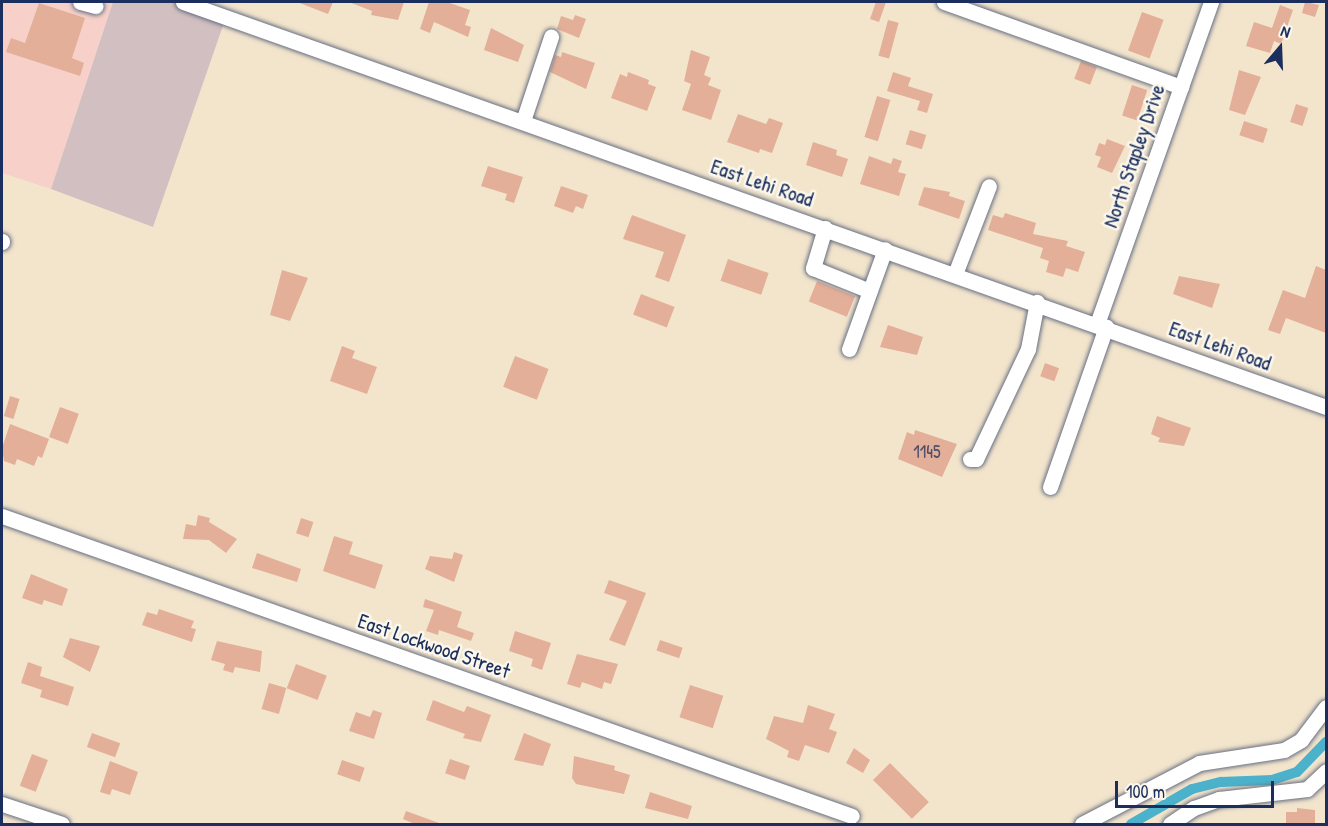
<!DOCTYPE html>
<style>
body{margin:0}
#map{position:relative;width:1328px;height:826px;overflow:hidden;background:#f3e5cc;font-family:"Patrick Hand",sans-serif}
div>[style]{position:absolute}
[style*='--x']{left:calc(var(--x)*1px);top:calc(var(--y)*1px);width:calc(var(--w)*1px);rotate:calc(var(--a)*1deg)}
.built>*{inset:0;background:#f7d1c9}
.industrial>*{inset:0;background:#d2bfc1}
.canal>*{height:10px;margin:-5px;padding:0 5px;transform-origin:5px;border-radius:5px;background:#4cb2cb}
.building>*{inset:0;background:#e3af98;transform-origin:0 0}
.roads{filter:drop-shadow(0 0 2px #676f84) drop-shadow(0 0 2px #676f84)}
.minor>*{height:15px;margin:-7.5px;padding:0 7.5px;transform-origin:7.5px;border-radius:7.5px;background:#fff}
span{translate:-50% -50%;white-space:nowrap;text-align:center;line-height:1.15;-webkit-text-stroke:5px #fbf7ec;paint-order:stroke}
.number-label{font-size:18px;color:#4d4f6c}
.number-label span{-webkit-text-stroke-width:0}
.street-label{font-size:21px;color:#1b2f5e}
.frame{position:absolute;inset:0;border:3px solid #1b2f5e;pointer-events:none}
.north{position:absolute;left:1250px;top:18px;width:60px;height:60px;-webkit-text-stroke:4px #fbf7ec;paint-order:stroke;rotate:19deg;font-size:16px;font-weight:700;line-height:24px;text-align:center;color:#1b2f5e}
.north::after{content:'';display:block;margin:auto;width:21px;height:27px;background:#1b2f5e;clip-path:polygon(50% 0,100% 100%,50% 72%,0 100%)}
.scale{position:absolute;left:1115px;top:781px;width:159px;height:27px;box-sizing:border-box;border:3px solid #1b2f5e;border-top:0;padding-left:8px;font-size:18px;line-height:21px;white-space:nowrap;color:#1b2f5e;-webkit-text-stroke:4px #fbf7ec;paint-order:stroke}
</style>
<div id="map">
<div class="built">
<div style="clip-path:polygon(2px 2px,113px 2px,51px 189px,2px 173px)"></div>
</div>
<div class="industrial">
<div style="clip-path:polygon(113px 2px,183px 2px,226px 17px,153px 227px,51px 189px)"></div>
</div>
<div class="canal">
<div style="--x:1131;--y:824;--w:70;--a:-29.8"></div>
<div style="--x:1192;--y:789;--w:30;--a:-14"></div>
<div style="--x:1221;--y:782;--w:51;--a:-2.2"></div>
<div style="--x:1272;--y:780;--w:26;--a:-18"></div>
<div style="--x:1297;--y:772;--w:42;--a:-46"></div>
</div>
<div class="building">
<div style="clip-path:polygon(297px 2px,333px 2px,328px 14px)"></div>
<div style="clip-path:polygon(349px 2px,404px 2px,398px 20px,371px 15px,372px 11px)"></div>
<div style="clip-path:polygon(429px 2px,447px 2px,470px 10px,465px 25px,471px 27px,468px 37px,434px 22px,430px 33px,420px 29px)"></div>
<div style="clip-path:polygon(876px 2px,886px 2px,879px 22px,870px 19px)"></div>
<div style="clip-path:polygon(1305px 2px,1319px 5px,1315px 17px,1302px 13px)"></div>
<div style="clip-path:polygon(39px 3px,85px 18px,72px 58px,84px 63px,80px 76px,6px 52px,11px 38px,25px 43px)"></div>
<div style="clip-path:polygon(1280px 5px,1293px 10px,1281px 44px,1274px 41px,1270px 53px,1246px 46px,1254px 22px,1272px 28px)"></div>
<div style="left:1142px;top:12px;width:23px;height:41px;rotate:20deg"></div>
<div style="clip-path:polygon(575px 15px,586px 19px,579px 38px,557px 29px,561px 16px,573px 20px)"></div>
<div style="left:888px;top:20px;width:11px;height:37px;rotate:15deg"></div>
<div style="clip-path:polygon(491px 28px,524px 45px,518px 62px,484px 50px)"></div>
<div style="clip-path:polygon(691px 50px,710px 57px,704px 75px,711px 78px,708px 85px,721px 90px,711px 120px,682px 110px,691px 84px,684px 81px)"></div>
<div style="clip-path:polygon(562px 52px,595px 63px,586px 89px,550px 72px,555px 55px,561px 57px)"></div>
<div style="left:1081px;top:61px;width:17px;height:19px;rotate:21deg"></div>
<div style="clip-path:polygon(1239px 70px,1261px 77px,1245px 115px,1229px 110px)"></div>
<div style="clip-path:polygon(628px 72px,649px 80px,648px 84px,656px 87px,647px 111px,611px 98px,620px 74px,627px 77px)"></div>
<div style="clip-path:polygon(893px 72px,911px 78px,908px 86px,933px 94px,927px 113px,917px 110px,920px 101px,887px 91px)"></div>
<div style="left:1132px;top:85px;width:16px;height:32px;rotate:18deg"></div>
<div style="left:877px;top:96px;width:14px;height:43px;rotate:17deg"></div>
<div style="left:1296px;top:104px;width:13px;height:19px;rotate:18deg"></div>
<div style="clip-path:polygon(738px 114px,766px 124px,769px 118px,783px 123px,772px 153px,760px 149px,759px 153px,727px 142px)"></div>
<div style="left:1244px;top:121px;width:25px;height:15px;rotate:18deg"></div>
<div style="left:910px;top:130px;width:17px;height:15px;rotate:17deg"></div>
<div style="clip-path:polygon(1107px 139px,1125px 146px,1112px 173px,1097px 167px,1101px 157px,1095px 155px,1099px 143px,1105px 145px)"></div>
<div style="clip-path:polygon(813px 142px,837px 150px,836px 155px,848px 159px,842px 177px,806px 165px)"></div>
<div style="clip-path:polygon(869px 156px,891px 164px,893px 158px,902px 161px,898px 172px,906px 174px,899px 196px,860px 184px)"></div>
<div style="clip-path:polygon(488px 166px,523px 177px,514px 203px,505px 200px,507px 194px,481px 186px)"></div>
<div style="clip-path:polygon(561px 186px,588px 195px,583px 209px,576px 206px,573px 213px,554px 206px)"></div>
<div style="clip-path:polygon(924px 187px,950px 192px,949px 196px,965px 201px,959px 219px,918px 205px)"></div>
<div style="clip-path:polygon(1005px 213px,1036px 223px,1033px 234px,1068px 241px,1066px 246px,1085px 252px,1078px 272px,1066px 268px,1063px 277px,1046px 272px,1049px 261px,1040px 258px,1043px 248px,988px 230px,993px 215px,1003px 218px)"></div>
<div style="clip-path:polygon(632px 215px,686px 235px,669px 282px,655px 277px,664px 252px,623px 239px)"></div>
<div style="left:728px;top:259px;width:43px;height:23px;rotate:19deg"></div>
<div style="clip-path:polygon(1316px 266px,1326px 270px,1326px 333px,1286px 318px,1280px 334px,1268px 330px,1283px 290px,1305px 298px)"></div>
<div style="clip-path:polygon(282px 270px,308px 278px,290px 321px,270px 315px)"></div>
<div style="clip-path:polygon(1179px 276px,1220px 284px,1212px 308px,1173px 294px)"></div>
<div style="left:817px;top:281px;width:41px;height:22px;rotate:22deg"></div>
<div style="left:641px;top:294px;width:36px;height:22px;rotate:21deg"></div>
<div style="clip-path:polygon(888px 325px,923px 337px,917px 355px,880px 347px)"></div>
<div style="clip-path:polygon(342px 346px,355px 351px,352px 358px,377px 367px,367px 394px,330px 381px)"></div>
<div style="left:515px;top:356px;width:36px;height:33px;rotate:21deg"></div>
<div style="left:1045px;top:363px;width:15px;height:14px;rotate:20deg"></div>
<div style="left:10px;top:396px;width:10px;height:21px;rotate:17deg"></div>
<div style="left:60px;top:407px;width:20px;height:32px;rotate:20deg"></div>
<div style="clip-path:polygon(1157px 416px,1191px 428px,1184px 446px,1158px 442px,1160px 438px,1151px 434px)"></div>
<div style="clip-path:polygon(10px 424px,49px 439px,42px 458px,38px 456px,34px 466px,17px 459px,15px 465px,4px 461px,2px 448px)"></div>
<div style="clip-path:polygon(915px 430px,957px 444px,942px 477px,898px 459px,907px 432px,914px 435px)"></div>
<div style="clip-path:polygon(198px 515px,210px 518px,209px 522px,237px 539px,226px 553px,209px 540px,183px 539px,186px 524px,196px 526px)"></div>
<div style="left:301px;top:518px;width:13px;height:16px;rotate:18deg"></div>
<div style="clip-path:polygon(334px 536px,353px 542px,349px 554px,383px 565px,375px 589px,323px 571px)"></div>
<div style="clip-path:polygon(454px 552px,463px 555px,454px 582px,425px 569px,430px 556px,452px 559px)"></div>
<div style="clip-path:polygon(257px 553px,301px 569px,297px 582px,252px 568px)"></div>
<div style="clip-path:polygon(31px 574px,68px 589px,62px 606px,44px 600px,42px 605px,22px 598px)"></div>
<div style="clip-path:polygon(609px 580px,646px 593px,625px 646px,609px 640px,627px 601px,604px 593px)"></div>
<div style="clip-path:polygon(425px 599px,462px 612px,457px 627px,474px 633px,471px 641px,439px 630px,438px 635px,426px 631px,434px 610px,423px 607px)"></div>
<div style="clip-path:polygon(159px 609px,194px 621px,191px 628px,196px 629px,192px 642px,142px 625px,147px 612px,157px 615px)"></div>
<div style="clip-path:polygon(515px 631px,551px 643px,542px 670px,531px 666px,533px 659px,509px 651px)"></div>
<div style="clip-path:polygon(70px 638px,100px 646px,90px 672px,63px 657px)"></div>
<div style="left:660px;top:640px;width:24px;height:11px;rotate:19deg"></div>
<div style="clip-path:polygon(217px 641px,262px 651px,260px 672px,235px 667px,233px 673px,223px 670px,225px 664px,211px 660px)"></div>
<div style="clip-path:polygon(577px 654px,618px 664px,611px 684px,604px 682px,602px 689px,582px 682px,580px 688px,567px 684px)"></div>
<div style="clip-path:polygon(28px 662px,42px 667px,40px 676px,74px 687px,68px 706px,40px 697px,42px 690px,21px 683px)"></div>
<div style="left:296px;top:664px;width:33px;height:26px;rotate:21deg"></div>
<div style="left:269px;top:683px;width:18px;height:27px;rotate:16deg"></div>
<div style="left:690px;top:685px;width:35px;height:34px;rotate:18deg"></div>
<div style="clip-path:polygon(433px 700px,464px 712px,467px 706px,491px 715px,481px 742px,463px 738px,465px 734px,426px 720px)"></div>
<div style="clip-path:polygon(808px 705px,835px 714px,829px 729px,837px 732px,829px 753px,805px 745px,799px 761px,787px 757px,789px 751px,766px 739px,774px 716px,803px 723px)"></div>
<div style="clip-path:polygon(373px 710px,382px 713px,374px 739px,349px 731px,356px 712px,370px 717px)"></div>
<div style="left:92px;top:733px;width:30px;height:15px;rotate:20deg"></div>
<div style="clip-path:polygon(524px 733px,551px 744px,543px 766px,514px 760px)"></div>
<div style="clip-path:polygon(854px 748px,870px 760px,863px 773px,846px 763px)"></div>
<div style="left:32px;top:754px;width:17px;height:34px;rotate:21deg"></div>
<div style="clip-path:polygon(574px 756px,615px 766px,614px 770px,630px 775px,624px 794px,576px 784px,572px 778px)"></div>
<div style="left:450px;top:759px;width:21px;height:15px;rotate:19deg"></div>
<div style="left:342px;top:760px;width:24px;height:15px;rotate:19deg"></div>
<div style="clip-path:polygon(110px 761px,138px 772px,130px 795px,112px 789px,110px 795px,100px 792px)"></div>
<div style="left:890px;top:763px;width:55px;height:24px;rotate:45deg"></div>
<div style="clip-path:polygon(650px 792px,692px 806px,688px 819px,645px 808px)"></div>
<div style="clip-path:polygon(1297px 808px,1315px 810px,1315px 825px,1286px 825px,1286px 812px,1297px 812px)"></div>
<div style="clip-path:polygon(406px 811px,439px 823px,439px 825px,417px 825px,403px 819px)"></div>
</div>
<div class="roads">
<div class="minor">
<div style="--x:80;--y:2;--w:16;--a:15"></div>
<div style="--x:183;--y:2;--w:1213;--a:19.51"></div>
<div style="--x:944;--y:2;--w:252;--a:19.7"></div>
<div style="--x:523;--y:121;--w:89;--a:-71.6"></div>
<div style="--x:825;--y:228;--w:42;--a:106.7"></div>
<div style="--x:813;--y:268;--w:61;--a:22"></div>
<div style="--x:2;--y:241;--w:1;--a:90"></div>
<div style="--x:955;--y:274;--w:94;--a:-68.9"></div>
<div style="--x:1097;--y:324;--w:342;--a:-70.5"></div>
<div style="--x:849;--y:349;--w:106;--a:-70.2"></div>
<div style="--x:970;--y:459;--w:6;--a:0"></div>
<div style="--x:976;--y:459;--w:122;--a:-64.7"></div>
<div style="--x:1028;--y:349;--w:48;--a:-79.2"></div>
<div style="--x:1050;--y:487;--w:170;--a:-70.7"></div>
<div style="--x:2;--y:516;--w:901;--a:19.44"></div>
<div style="--x:2;--y:804;--w:63;--a:18.4"></div>
<div style="--x:1082;--y:824;--w:132;--a:-27.5"></div>
<div style="--x:1199;--y:763;--w:86;--a:-8.7"></div>
<div style="--x:1284;--y:750;--w:20;--a:-30"></div>
<div style="--x:1301;--y:740;--w:41;--a:-52.9"></div>
<div style="--x:1170;--y:824;--w:29;--a:-34"></div>
<div style="--x:1194;--y:808;--w:27;--a:-20"></div>
<div style="--x:1219;--y:799;--w:89;--a:-6.5"></div>
<div style="--x:1307;--y:789;--w:26;--a:-43"></div>
</div>
</div>
<div class="number-label">
<span style="left:927px;top:452px">1145</span>
</div>
<div class="street-label">
<span style="left:1134px;top:156px;rotate:-71deg">North Stapley Drive</span>
<span style="left:762px;top:183px;rotate:19deg">East Lehi Road</span>
<span style="left:1220px;top:346px;rotate:20deg">East Lehi Road</span>
<span style="left:434px;top:646px;rotate:19deg">East Lockwood Street</span>
</div>
<div class="frame"></div>
<div class="north">N</div>
<div class="scale">100 m</div>
</div>
